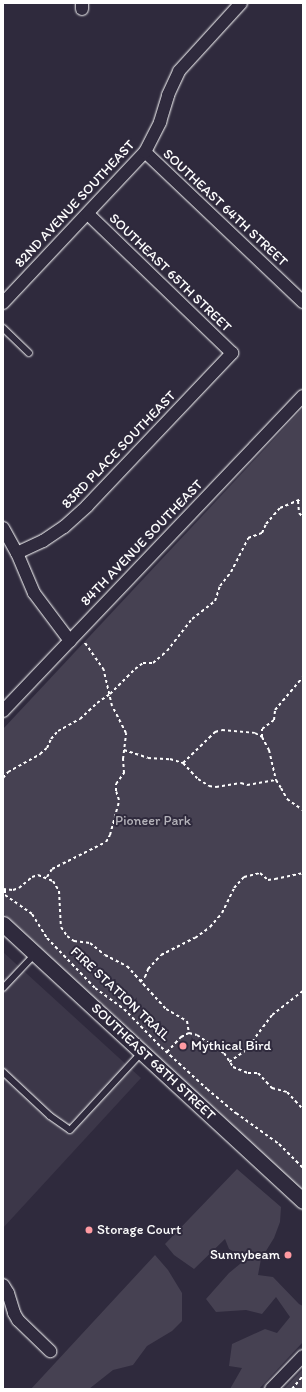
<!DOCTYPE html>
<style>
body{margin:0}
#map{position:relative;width:306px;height:1392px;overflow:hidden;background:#2f2a3d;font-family:Itim,sans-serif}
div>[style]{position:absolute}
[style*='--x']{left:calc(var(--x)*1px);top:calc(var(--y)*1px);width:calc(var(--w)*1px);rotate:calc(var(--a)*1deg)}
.built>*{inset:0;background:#3c3749}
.green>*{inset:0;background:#464152}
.path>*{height:2px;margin-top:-1px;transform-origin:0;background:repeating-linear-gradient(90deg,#fff 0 3px,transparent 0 6px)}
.roads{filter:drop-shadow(0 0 1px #fff) drop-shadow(0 0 1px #fff)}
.service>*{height:6px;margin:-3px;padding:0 3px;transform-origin:3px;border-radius:3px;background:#2f2a3d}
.minor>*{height:12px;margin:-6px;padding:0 6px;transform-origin:6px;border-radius:6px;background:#2f2a3d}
.tertiary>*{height:15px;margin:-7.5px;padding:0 7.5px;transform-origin:7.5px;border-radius:7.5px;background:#2f2a3d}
.dots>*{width:11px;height:11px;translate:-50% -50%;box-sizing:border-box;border:2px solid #2f2a3d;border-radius:50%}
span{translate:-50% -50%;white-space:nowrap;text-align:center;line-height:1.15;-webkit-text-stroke:4px #2f2a3d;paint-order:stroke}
.street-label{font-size:14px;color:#fff}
.park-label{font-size:14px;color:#b5b3ba}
.poi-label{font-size:14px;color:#fff}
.left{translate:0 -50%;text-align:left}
.right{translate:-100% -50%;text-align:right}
.frame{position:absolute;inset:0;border:4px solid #fff;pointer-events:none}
</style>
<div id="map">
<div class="built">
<div style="clip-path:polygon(3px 952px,141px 1078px,3px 1228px)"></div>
</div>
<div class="green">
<div style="clip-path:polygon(303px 408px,303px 1192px,3px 913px,3px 729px)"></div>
<div style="clip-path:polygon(237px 1169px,281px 1207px,280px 1222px,274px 1238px,261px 1259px,258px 1275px,273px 1277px,299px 1304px,303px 1306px,303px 1342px,259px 1389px,230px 1389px,242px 1368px,229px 1366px,232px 1344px,265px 1329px,277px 1333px,290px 1317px,276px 1297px,262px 1314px,246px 1310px,216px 1312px,206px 1299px,229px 1273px,246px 1259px,229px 1249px,225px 1239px,194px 1269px,174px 1255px,165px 1244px)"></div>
<div style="clip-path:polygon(155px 1255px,168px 1270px,182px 1293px,182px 1321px,172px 1331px,147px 1346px,133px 1365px,113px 1370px,89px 1389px,31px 1389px)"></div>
<div style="clip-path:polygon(303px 1369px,303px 1389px,284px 1389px)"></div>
</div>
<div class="path">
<div style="--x:298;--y:501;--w:12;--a:85"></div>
<div style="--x:299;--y:513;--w:6;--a:45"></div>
<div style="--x:262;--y:737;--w:8;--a:-90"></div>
<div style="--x:262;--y:729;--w:15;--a:-37"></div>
<div style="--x:274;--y:720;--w:10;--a:-84"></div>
<div style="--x:275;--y:710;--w:43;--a:-49.7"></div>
<div style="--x:124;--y:750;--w:25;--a:18"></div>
<div style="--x:148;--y:758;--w:22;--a:3"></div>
<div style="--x:170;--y:759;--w:14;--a:17"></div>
<div style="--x:183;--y:763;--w:45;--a:-44.1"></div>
<div style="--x:215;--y:732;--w:7;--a:-16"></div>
<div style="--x:222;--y:730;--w:33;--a:5"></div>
<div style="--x:255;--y:733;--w:8;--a:30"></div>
<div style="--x:262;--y:737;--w:15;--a:62"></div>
<div style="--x:269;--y:750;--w:31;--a:77"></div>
<div style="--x:276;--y:780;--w:9;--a:58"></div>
<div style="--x:281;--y:788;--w:13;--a:61"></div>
<div style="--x:287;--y:799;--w:19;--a:35"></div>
<div style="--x:183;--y:763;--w:22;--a:47"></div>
<div style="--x:198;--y:779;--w:13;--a:32"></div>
<div style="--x:209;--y:786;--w:7;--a:8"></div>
<div style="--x:216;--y:787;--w:25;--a:-9"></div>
<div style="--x:241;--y:783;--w:6;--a:18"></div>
<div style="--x:247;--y:785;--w:29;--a:-10"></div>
<div style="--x:3;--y:778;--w:8;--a:-50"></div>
<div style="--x:8;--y:772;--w:37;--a:-29"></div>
<div style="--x:40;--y:754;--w:9;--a:-41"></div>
<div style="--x:47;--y:748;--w:10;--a:-66"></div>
<div style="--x:51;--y:739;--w:11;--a:-49"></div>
<div style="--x:58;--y:731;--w:25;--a:-29"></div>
<div style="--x:80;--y:719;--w:23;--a:-43"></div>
<div style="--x:97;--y:703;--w:16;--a:-35"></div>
<div style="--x:110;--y:694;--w:35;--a:-45"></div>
<div style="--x:135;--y:669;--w:10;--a:-37"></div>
<div style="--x:143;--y:663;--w:10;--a:0"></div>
<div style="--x:153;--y:663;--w:18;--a:-41"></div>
<div style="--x:167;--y:651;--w:41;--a:-52"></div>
<div style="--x:192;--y:619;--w:29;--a:-38"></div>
<div style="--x:215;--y:601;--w:16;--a:-72"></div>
<div style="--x:220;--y:586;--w:18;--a:-52"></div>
<div style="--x:231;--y:572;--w:38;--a:-63"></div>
<div style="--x:248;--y:538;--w:15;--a:-20"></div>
<div style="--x:262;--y:533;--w:10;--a:-66"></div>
<div style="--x:266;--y:524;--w:21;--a:-49"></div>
<div style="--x:280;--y:508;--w:25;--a:-23"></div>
<div style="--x:47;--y:877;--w:9;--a:-58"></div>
<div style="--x:52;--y:869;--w:60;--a:-26.6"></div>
<div style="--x:106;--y:842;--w:8;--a:-60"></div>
<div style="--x:110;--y:835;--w:30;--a:-75"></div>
<div style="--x:118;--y:806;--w:6;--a:-81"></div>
<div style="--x:119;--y:800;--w:9;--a:-108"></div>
<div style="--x:116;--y:791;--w:7;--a:-90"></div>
<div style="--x:116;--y:784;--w:14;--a:-54"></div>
<div style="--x:124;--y:773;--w:14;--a:-94"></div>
<div style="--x:123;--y:759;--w:26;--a:-83"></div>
<div style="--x:126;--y:733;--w:30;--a:-117"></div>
<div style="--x:112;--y:706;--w:37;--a:-103"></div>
<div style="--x:104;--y:670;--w:35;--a:-125"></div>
<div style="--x:3;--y:889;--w:10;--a:6"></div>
<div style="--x:13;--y:890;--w:6;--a:-18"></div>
<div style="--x:19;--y:888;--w:17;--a:-40"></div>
<div style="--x:32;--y:877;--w:6;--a:-18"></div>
<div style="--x:38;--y:875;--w:16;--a:22"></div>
<div style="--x:53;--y:881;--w:12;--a:59"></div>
<div style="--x:59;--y:891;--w:36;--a:87"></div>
<div style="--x:61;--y:927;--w:11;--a:56"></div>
<div style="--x:67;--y:936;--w:9;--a:36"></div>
<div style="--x:74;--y:941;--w:16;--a:7"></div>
<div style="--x:90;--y:943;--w:19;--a:39"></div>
<div style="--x:105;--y:955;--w:25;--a:27"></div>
<div style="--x:127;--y:966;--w:58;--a:47.8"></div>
<div style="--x:166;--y:1009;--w:24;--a:30"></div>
<div style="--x:187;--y:1021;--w:12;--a:81"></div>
<div style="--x:189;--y:1033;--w:8;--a:14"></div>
<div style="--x:197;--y:1035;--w:32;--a:34"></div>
<div style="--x:224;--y:1053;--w:17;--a:57"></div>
<div style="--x:233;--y:1067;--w:16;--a:22"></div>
<div style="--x:248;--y:1073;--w:10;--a:0"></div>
<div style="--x:258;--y:1073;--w:21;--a:47"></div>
<div style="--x:272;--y:1088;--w:16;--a:15"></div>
<div style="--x:287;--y:1092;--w:23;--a:47"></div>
<div style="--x:5;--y:890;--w:5;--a:90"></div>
<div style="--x:5;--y:895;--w:33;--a:35"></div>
<div style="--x:32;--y:914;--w:28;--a:58"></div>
<div style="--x:47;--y:938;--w:69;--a:46.2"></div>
<div style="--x:95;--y:988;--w:36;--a:36"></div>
<div style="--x:124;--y:1009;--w:53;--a:45.8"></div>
<div style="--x:161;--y:1047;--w:62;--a:42.4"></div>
<div style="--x:207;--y:1089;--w:38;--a:40"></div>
<div style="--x:236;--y:1113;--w:53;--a:35.8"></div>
<div style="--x:279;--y:1144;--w:34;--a:45"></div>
<div style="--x:140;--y:982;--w:7;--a:-45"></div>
<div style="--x:145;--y:977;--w:9;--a:-69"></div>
<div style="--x:148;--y:969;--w:19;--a:-47"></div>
<div style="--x:161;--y:955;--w:38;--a:-27"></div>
<div style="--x:195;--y:938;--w:19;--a:-36"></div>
<div style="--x:210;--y:927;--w:18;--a:-49"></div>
<div style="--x:222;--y:913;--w:28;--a:-64"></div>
<div style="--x:234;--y:888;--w:15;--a:-48"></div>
<div style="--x:244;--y:877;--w:16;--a:-14"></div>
<div style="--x:260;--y:873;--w:11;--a:41"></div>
<div style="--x:268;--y:880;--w:7;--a:-8"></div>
<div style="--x:275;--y:879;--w:29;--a:-12"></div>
<div style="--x:167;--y:1052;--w:21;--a:-47"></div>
<div style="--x:181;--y:1037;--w:9;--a:-27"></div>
<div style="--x:229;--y:1062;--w:19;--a:-35"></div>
<div style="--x:245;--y:1051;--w:45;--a:-53.1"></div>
<div style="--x:272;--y:1015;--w:39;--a:-38"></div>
<div style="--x:292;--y:1389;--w:17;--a:-50"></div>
</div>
<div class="roads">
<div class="service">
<div style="--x:3;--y:328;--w:36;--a:44"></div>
<div style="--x:3;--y:988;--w:47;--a:-46.7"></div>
<div style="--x:3;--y:1072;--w:64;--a:43.1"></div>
<div style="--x:50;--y:1116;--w:24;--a:35"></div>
<div style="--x:70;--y:1130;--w:106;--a:-47.3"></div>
</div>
<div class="minor">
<div style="--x:82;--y:3;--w:6;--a:90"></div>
<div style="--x:145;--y:152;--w:218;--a:43.5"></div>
<div style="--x:3;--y:303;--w:207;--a:-46.8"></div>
<div style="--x:145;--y:152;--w:34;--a:-63"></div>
<div style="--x:160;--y:122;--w:28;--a:-73"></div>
<div style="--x:168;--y:95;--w:26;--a:-65"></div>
<div style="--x:179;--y:71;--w:92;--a:-47.6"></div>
<div style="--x:3;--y:528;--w:29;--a:61"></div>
<div style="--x:17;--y:553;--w:43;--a:67"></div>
<div style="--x:34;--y:593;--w:60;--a:53.1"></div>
<div style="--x:17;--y:553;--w:29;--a:-25"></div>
<div style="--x:43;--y:541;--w:25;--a:-34"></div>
<div style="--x:64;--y:527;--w:31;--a:-42"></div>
<div style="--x:87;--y:506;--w:211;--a:-46.5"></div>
<div style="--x:232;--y:353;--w:200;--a:-136"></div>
<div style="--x:3;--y:711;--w:435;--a:-46.4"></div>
<div style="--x:3;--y:1285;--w:9;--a:58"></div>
<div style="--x:8;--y:1293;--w:21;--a:73"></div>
<div style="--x:14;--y:1313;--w:8;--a:60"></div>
<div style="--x:18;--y:1320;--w:45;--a:44.1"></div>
<div style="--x:271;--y:1389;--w:46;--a:-45.9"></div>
</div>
<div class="tertiary">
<div style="--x:3;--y:924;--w:408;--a:42.7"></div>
</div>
</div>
<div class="dots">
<div style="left:183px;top:1046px;background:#ff9aa2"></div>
<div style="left:89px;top:1230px;background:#ff9aa2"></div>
<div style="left:288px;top:1255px;background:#ff9aa2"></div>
</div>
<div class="street-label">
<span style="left:75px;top:204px;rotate:-47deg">82ND AVENUE SOUTHEAST</span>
<span style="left:225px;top:208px;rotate:43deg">SOUTHEAST 64TH STREET</span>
<span style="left:170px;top:273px;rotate:44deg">SOUTHEAST 65TH STREET</span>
<span style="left:119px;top:450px;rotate:-46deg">83RD PLACE SOUTHEAST</span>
<span style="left:142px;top:543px;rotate:-46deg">84TH AVENUE SOUTHEAST</span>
<span style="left:120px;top:994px;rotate:43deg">FIRE STATION TRAIL</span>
<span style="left:153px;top:1062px;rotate:43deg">SOUTHEAST 68TH STREET</span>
</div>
<div class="park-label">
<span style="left:153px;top:821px">Pioneer Park</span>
</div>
<div class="poi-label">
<span class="left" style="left:191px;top:1046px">Mythical Bird</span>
<span class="left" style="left:97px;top:1230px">Storage Court</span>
<span class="right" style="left:280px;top:1255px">Sunnybeam</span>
</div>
<div class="frame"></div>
</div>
